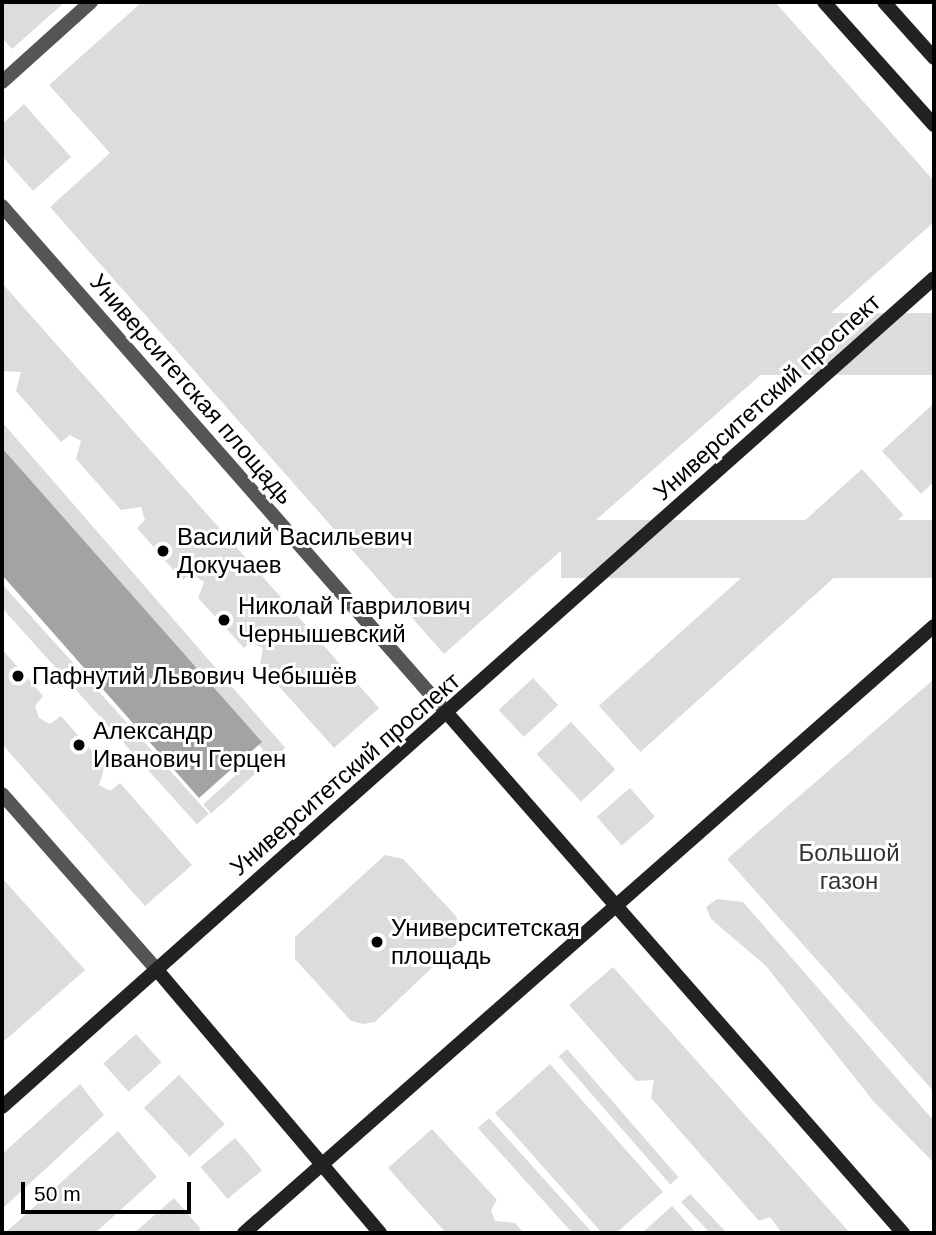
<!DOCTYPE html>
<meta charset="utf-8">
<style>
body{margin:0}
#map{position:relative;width:936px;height:1235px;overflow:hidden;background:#fff;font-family:Helvetica,sans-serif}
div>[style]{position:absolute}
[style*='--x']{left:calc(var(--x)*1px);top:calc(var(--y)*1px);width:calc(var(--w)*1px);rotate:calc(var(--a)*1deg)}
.green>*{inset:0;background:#dcdcdc;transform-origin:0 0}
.water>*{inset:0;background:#a3a3a3}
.lane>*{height:14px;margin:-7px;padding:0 7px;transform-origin:7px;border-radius:7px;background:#555}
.street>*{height:14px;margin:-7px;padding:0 7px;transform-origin:7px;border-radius:7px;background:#555}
.secondary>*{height:14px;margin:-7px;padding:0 7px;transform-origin:7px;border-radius:7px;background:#222}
.dots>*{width:19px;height:19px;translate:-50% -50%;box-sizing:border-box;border:4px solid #fff;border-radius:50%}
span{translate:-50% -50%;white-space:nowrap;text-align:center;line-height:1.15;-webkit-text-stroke:6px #fff;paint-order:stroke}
.street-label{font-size:24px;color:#000}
.poi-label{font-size:24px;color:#000}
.left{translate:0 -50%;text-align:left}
.park-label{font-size:24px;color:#333}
.frame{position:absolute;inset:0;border:4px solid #000;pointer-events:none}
.scale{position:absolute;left:21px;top:1182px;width:170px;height:32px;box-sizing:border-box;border:4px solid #000;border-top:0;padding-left:9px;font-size:21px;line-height:24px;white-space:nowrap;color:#000;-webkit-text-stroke:5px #fff;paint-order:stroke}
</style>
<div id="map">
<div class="green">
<div style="clip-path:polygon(2px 2px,65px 2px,12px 49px,2px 38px)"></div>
<div style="clip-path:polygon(142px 2px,775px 2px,934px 181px,934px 222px,444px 654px,50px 207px,110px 153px,49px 85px)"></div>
<div style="clip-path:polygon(24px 104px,71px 157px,33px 191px,2px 156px,2px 124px)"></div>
<div style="clip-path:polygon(2px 283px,379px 708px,334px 748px,260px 665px,263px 648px,251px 642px,244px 648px,198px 598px,204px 582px,192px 574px,182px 580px,137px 528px,145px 520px,141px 507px,121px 510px,76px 459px,81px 441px,70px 435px,61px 442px,16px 391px,21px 372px,2px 371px)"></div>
<div style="left:934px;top:313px;width:62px;height:511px;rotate:90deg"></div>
<div style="clip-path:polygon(934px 403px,934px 482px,921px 494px,882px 451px)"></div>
<div style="left:2px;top:422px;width:432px;height:18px;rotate:49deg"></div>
<div style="left:862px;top:469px;width:62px;height:354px;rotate:48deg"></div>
<div style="left:934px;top:520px;width:58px;height:373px;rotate:90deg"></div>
<div style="left:2px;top:584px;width:309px;height:16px;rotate:48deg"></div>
<div style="clip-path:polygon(2px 649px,43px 696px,35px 706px,39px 718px,50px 724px,61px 716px,105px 766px,99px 785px,110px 791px,120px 783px,192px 865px,145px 906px,2px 744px)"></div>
<div style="left:533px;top:678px;width:37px;height:47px;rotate:47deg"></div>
<div style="clip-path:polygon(934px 679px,934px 1092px,727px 859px)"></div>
<div style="left:571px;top:722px;width:65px;height:47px;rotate:47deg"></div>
<div style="left:267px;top:747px;width:12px;height:86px;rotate:48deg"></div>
<div style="left:630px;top:788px;width:38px;height:44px;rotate:49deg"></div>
<div style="clip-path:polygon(385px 855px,403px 859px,456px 916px,462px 939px,375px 1022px,363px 1024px,351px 1021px,295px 959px,295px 937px)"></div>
<div style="clip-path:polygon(2px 878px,85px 970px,2px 1043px,2px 877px)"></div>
<div style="clip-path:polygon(717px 899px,743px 902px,934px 1121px,934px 1163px,874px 1102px,766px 966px,711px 919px,706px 907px)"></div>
<div style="clip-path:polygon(613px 967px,850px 1233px,782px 1233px,770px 1217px,759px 1221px,651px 1098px,654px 1080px,636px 1081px,569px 1005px)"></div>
<div style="left:136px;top:1034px;width:38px;height:44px;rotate:48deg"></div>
<div style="left:567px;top:1049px;width:170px;height:11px;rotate:49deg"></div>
<div style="clip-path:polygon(550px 1064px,663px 1192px,616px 1233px,602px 1233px,495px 1113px)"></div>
<div style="left:179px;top:1075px;width:67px;height:48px;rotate:47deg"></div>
<div style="clip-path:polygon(80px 1084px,104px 1115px,2px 1209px,2px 1154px)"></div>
<div style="left:489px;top:1118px;width:154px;height:15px;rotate:48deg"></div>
<div style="clip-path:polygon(432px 1129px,497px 1200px,491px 1210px,495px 1221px,515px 1223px,524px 1233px,446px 1233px,388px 1168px)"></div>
<div style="clip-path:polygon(118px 1131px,157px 1177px,95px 1233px,5px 1233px)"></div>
<div style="left:235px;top:1138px;width:42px;height:45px;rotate:50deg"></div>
<div style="clip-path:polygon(690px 1194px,727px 1233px,710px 1233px,681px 1202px)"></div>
<div style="clip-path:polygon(174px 1198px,201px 1229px,196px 1233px,134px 1233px)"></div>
<div style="clip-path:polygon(672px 1206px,696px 1233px,642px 1233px)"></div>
</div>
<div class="water">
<div style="clip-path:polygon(2px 448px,262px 742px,199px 798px,2px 575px)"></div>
</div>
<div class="lane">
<div style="--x:2;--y:82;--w:120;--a:-42"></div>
</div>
<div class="street">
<div style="--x:2;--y:206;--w:675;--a:48.73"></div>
<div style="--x:2;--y:794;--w:235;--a:48.6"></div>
</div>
<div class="secondary">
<div style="--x:824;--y:2;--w:165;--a:48.2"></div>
<div style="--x:884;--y:2;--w:75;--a:48.2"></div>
<div style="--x:447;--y:713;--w:692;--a:48.75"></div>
<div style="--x:157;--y:970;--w:345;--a:49.7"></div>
<div style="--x:2;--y:1107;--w:1247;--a:-41.65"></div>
<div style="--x:244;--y:1233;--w:919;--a:-41.34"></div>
</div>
<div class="dots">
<div style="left:163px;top:551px;background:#000"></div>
<div style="left:224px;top:620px;background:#000"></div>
<div style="left:18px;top:676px;background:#000"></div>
<div style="left:79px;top:745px;background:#000"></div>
<div style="left:377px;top:942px;background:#000"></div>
</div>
<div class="street-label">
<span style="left:192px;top:389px;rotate:49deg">Университетская площадь</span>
<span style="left:767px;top:397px;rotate:-42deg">Университетский проспект</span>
<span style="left:345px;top:774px;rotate:-41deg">Университетский проспект</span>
</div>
<div class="poi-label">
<span class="left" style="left:177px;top:551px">Василий Васильевич<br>Докучаев</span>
<span class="left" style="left:238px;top:620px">Николай Гаврилович<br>Чернышевский</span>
<span class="left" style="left:32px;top:676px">Пафнутий Львович Чебышёв</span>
<span class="left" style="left:93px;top:745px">Александр<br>Иванович Герцен</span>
<span class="left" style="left:391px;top:942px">Университетская<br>площадь</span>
</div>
<div class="park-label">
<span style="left:849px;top:867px">Большой<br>газон</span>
</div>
<div class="frame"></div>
<div class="scale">50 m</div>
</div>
